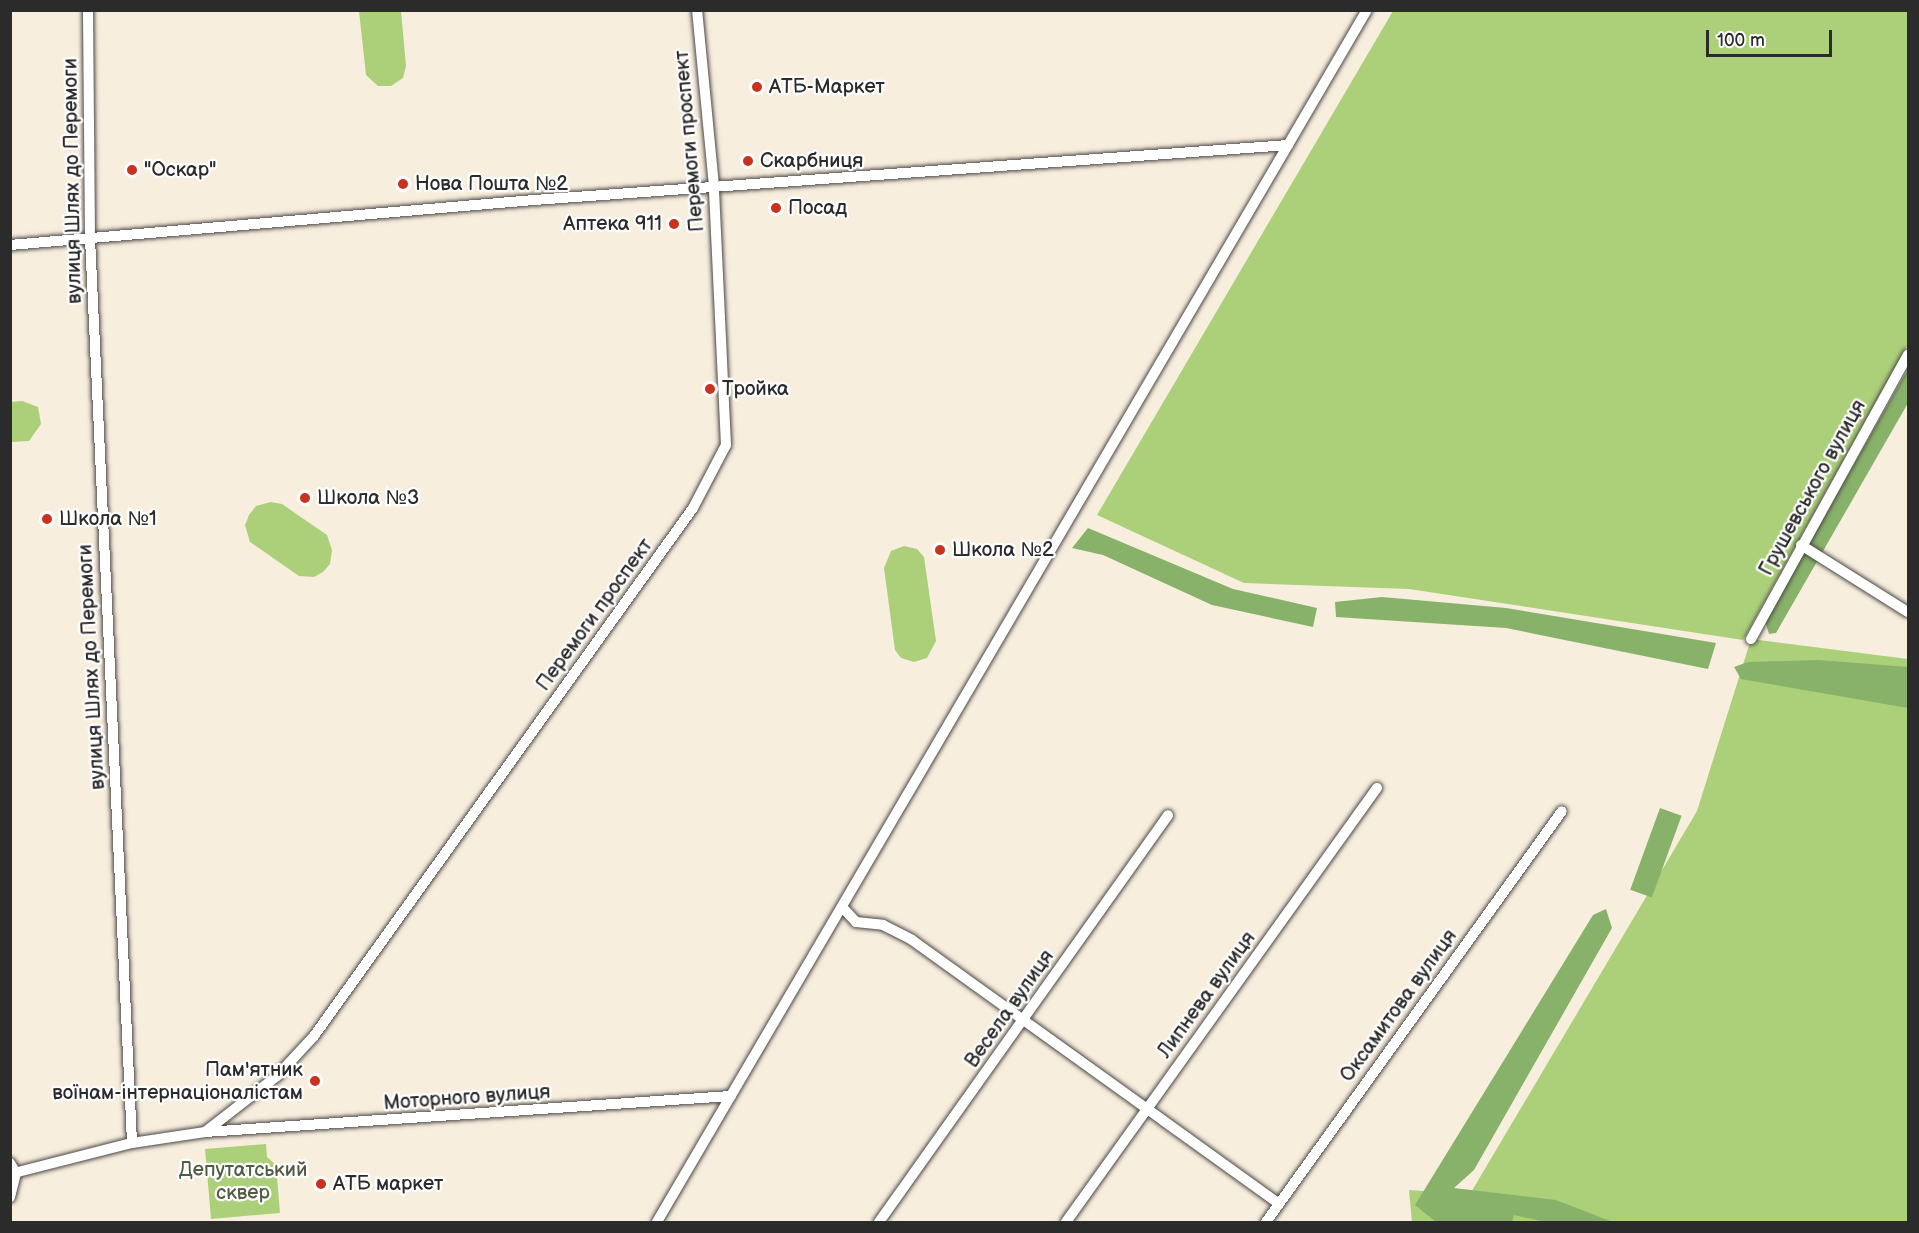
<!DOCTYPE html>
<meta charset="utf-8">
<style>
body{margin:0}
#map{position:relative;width:1919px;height:1233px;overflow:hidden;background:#f8eede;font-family:"Balsamiq Sans",sans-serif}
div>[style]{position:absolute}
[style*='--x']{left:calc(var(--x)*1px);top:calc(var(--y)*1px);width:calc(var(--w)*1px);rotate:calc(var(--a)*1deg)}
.green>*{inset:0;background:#abd079}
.forest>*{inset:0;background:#88b269;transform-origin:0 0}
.roads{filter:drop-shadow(0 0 2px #4a4846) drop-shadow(0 0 2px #4a4846)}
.minor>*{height:10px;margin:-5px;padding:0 5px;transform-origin:5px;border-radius:5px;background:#fff}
.dots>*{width:16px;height:16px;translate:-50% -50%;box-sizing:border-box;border:3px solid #fff;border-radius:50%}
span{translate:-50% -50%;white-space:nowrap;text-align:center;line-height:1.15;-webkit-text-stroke:4.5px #fff;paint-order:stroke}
.poi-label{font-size:20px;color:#2b2b2b}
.left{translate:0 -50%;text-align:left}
.right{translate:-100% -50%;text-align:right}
.street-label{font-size:20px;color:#2b2b2b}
.park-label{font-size:20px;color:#515d42}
.frame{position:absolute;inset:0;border:12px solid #2b2b2b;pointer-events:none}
.scale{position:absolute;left:1706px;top:30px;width:126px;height:27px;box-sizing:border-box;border:3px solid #2b2b2b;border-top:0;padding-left:8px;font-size:18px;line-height:21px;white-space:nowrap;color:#2b2b2b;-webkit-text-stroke:4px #fff;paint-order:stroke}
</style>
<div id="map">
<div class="green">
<div style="clip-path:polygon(359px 11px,401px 11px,406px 66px,403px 78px,391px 86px,378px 86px,366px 75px)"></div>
<div style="clip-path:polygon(1393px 11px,1908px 11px,1908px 344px,1743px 640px,1409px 589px,1244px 583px,1097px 515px)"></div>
<div style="clip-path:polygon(22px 401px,38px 407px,41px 424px,29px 441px,11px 442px,11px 402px)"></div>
<div style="clip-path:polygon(271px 502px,282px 504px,327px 535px,332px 550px,330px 564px,323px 572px,314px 577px,299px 576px,250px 542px,245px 525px,249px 515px,256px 506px)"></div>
<div style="clip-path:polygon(904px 546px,917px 549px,924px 557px,936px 641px,927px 658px,914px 662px,901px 658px,895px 650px,884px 568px,891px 551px)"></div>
<div style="clip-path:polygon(1751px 639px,1908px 659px,1908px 1222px,1412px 1222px,1409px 1190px,1470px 1194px,1697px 811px)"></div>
<div style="clip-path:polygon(266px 1144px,267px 1157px,276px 1165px,280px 1213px,211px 1219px,205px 1149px)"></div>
</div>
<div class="forest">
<div style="clip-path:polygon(1908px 369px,1908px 403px,1776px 633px,1769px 634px,1765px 621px)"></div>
<div style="clip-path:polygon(1088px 528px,1233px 589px,1317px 608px,1313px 627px,1212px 605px,1103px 555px,1072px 548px)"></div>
<div style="clip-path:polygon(1382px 597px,1506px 608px,1716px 643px,1708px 669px,1506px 628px,1336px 617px,1335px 602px)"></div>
<div style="clip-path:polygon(1819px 660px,1908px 667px,1908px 708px,1741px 679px,1734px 667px,1748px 662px)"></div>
<div style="left:1660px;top:808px;width:23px;height:87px;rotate:20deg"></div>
<div style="clip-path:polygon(1606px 909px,1612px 928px,1474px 1170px,1454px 1188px,1556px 1200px,1613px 1222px,1546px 1222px,1514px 1215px,1512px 1222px,1436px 1222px,1415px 1205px,1593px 915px)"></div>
</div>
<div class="roads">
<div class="minor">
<div style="--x:88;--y:10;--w:228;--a:89.5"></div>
<div style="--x:90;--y:238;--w:906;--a:87.34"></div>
<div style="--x:1288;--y:145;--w:156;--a:-59.7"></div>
<div style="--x:10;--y:245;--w:526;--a:-4.91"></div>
<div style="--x:534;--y:200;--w:756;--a:-4.17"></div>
<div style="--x:1288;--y:145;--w:1248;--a:120.37"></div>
<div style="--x:1801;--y:545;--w:126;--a:32.1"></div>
<div style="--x:1751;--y:639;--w:325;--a:-61.1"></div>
<div style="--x:843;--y:908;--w:19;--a:47"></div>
<div style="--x:856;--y:922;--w:27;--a:6"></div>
<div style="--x:883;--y:925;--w:33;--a:27"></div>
<div style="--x:912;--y:940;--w:452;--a:35.7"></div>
<div style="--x:205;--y:1132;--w:91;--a:-37.9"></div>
<div style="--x:277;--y:1076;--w:54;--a:-47.2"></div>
<div style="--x:314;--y:1036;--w:650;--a:-54.33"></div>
<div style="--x:693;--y:508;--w:71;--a:-62.4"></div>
<div style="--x:726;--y:445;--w:259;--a:-92.7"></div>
<div style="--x:714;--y:186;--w:177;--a:-95.5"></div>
<div style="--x:10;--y:1163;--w:12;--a:59"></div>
<div style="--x:16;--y:1173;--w:25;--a:104"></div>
<div style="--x:10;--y:1174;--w:126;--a:-14.3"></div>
<div style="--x:132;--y:1143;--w:74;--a:-8.6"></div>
<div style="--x:205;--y:1132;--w:527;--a:-3.92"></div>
<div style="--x:879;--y:1222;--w:499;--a:-54.6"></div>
<div style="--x:1066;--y:1222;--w:534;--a:-54.38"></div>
<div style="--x:1266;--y:1222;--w:506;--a:-54.24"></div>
</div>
</div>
<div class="dots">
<div style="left:757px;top:87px;background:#c8321e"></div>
<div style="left:748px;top:161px;background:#c8321e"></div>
<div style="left:132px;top:170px;background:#c8321e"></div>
<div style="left:403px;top:184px;background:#c8321e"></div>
<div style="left:776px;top:208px;background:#c8321e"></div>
<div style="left:674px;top:224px;background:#c8321e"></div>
<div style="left:710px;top:389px;background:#c8321e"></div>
<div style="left:305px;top:498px;background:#c8321e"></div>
<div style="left:47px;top:519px;background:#c8321e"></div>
<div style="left:940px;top:550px;background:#c8321e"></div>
<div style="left:315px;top:1081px;background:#c8321e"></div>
<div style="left:321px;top:1184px;background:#c8321e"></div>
</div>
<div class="poi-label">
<span class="left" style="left:769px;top:87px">АТБ-Маркет</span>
<span class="left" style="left:760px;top:161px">Скарбниця</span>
<span class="left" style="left:144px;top:170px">"Оскар"</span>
<span class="left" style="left:415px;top:184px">Нова Пошта №2</span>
<span class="left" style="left:788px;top:208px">Посад</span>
<span class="right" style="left:662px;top:224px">Аптека 911</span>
<span class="left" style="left:722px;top:389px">Тройка</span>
<span class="left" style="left:317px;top:498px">Школа №3</span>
<span class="left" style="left:59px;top:519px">Школа №1</span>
<span class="left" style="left:952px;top:550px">Школа №2</span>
<span class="right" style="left:303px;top:1082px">Пам'ятник<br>воїнам-інтернаціоналістам</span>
<span class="left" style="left:333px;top:1184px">АТБ маркет</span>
</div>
<div class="street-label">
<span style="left:690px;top:141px;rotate:-95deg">Перемоги проспект</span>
<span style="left:73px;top:181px;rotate:-91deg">вулиця Шлях до Перемоги</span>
<span style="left:1813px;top:488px;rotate:-61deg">Грушевського вулиця</span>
<span style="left:595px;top:615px;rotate:-54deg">Перемоги проспект</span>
<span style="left:92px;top:667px;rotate:-93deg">вулиця Шлях до Перемоги</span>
<span style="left:1207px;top:995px;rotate:-54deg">Липнева вулиця</span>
<span style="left:1399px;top:1006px;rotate:-54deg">Оксамитова вулиця</span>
<span style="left:1010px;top:1009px;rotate:-55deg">Весела вулиця</span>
<span style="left:467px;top:1098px;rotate:-4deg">Моторного вулиця</span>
</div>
<div class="park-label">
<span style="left:243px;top:1182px">Депутатський<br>сквер</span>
</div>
<div class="frame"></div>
<div class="scale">100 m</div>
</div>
